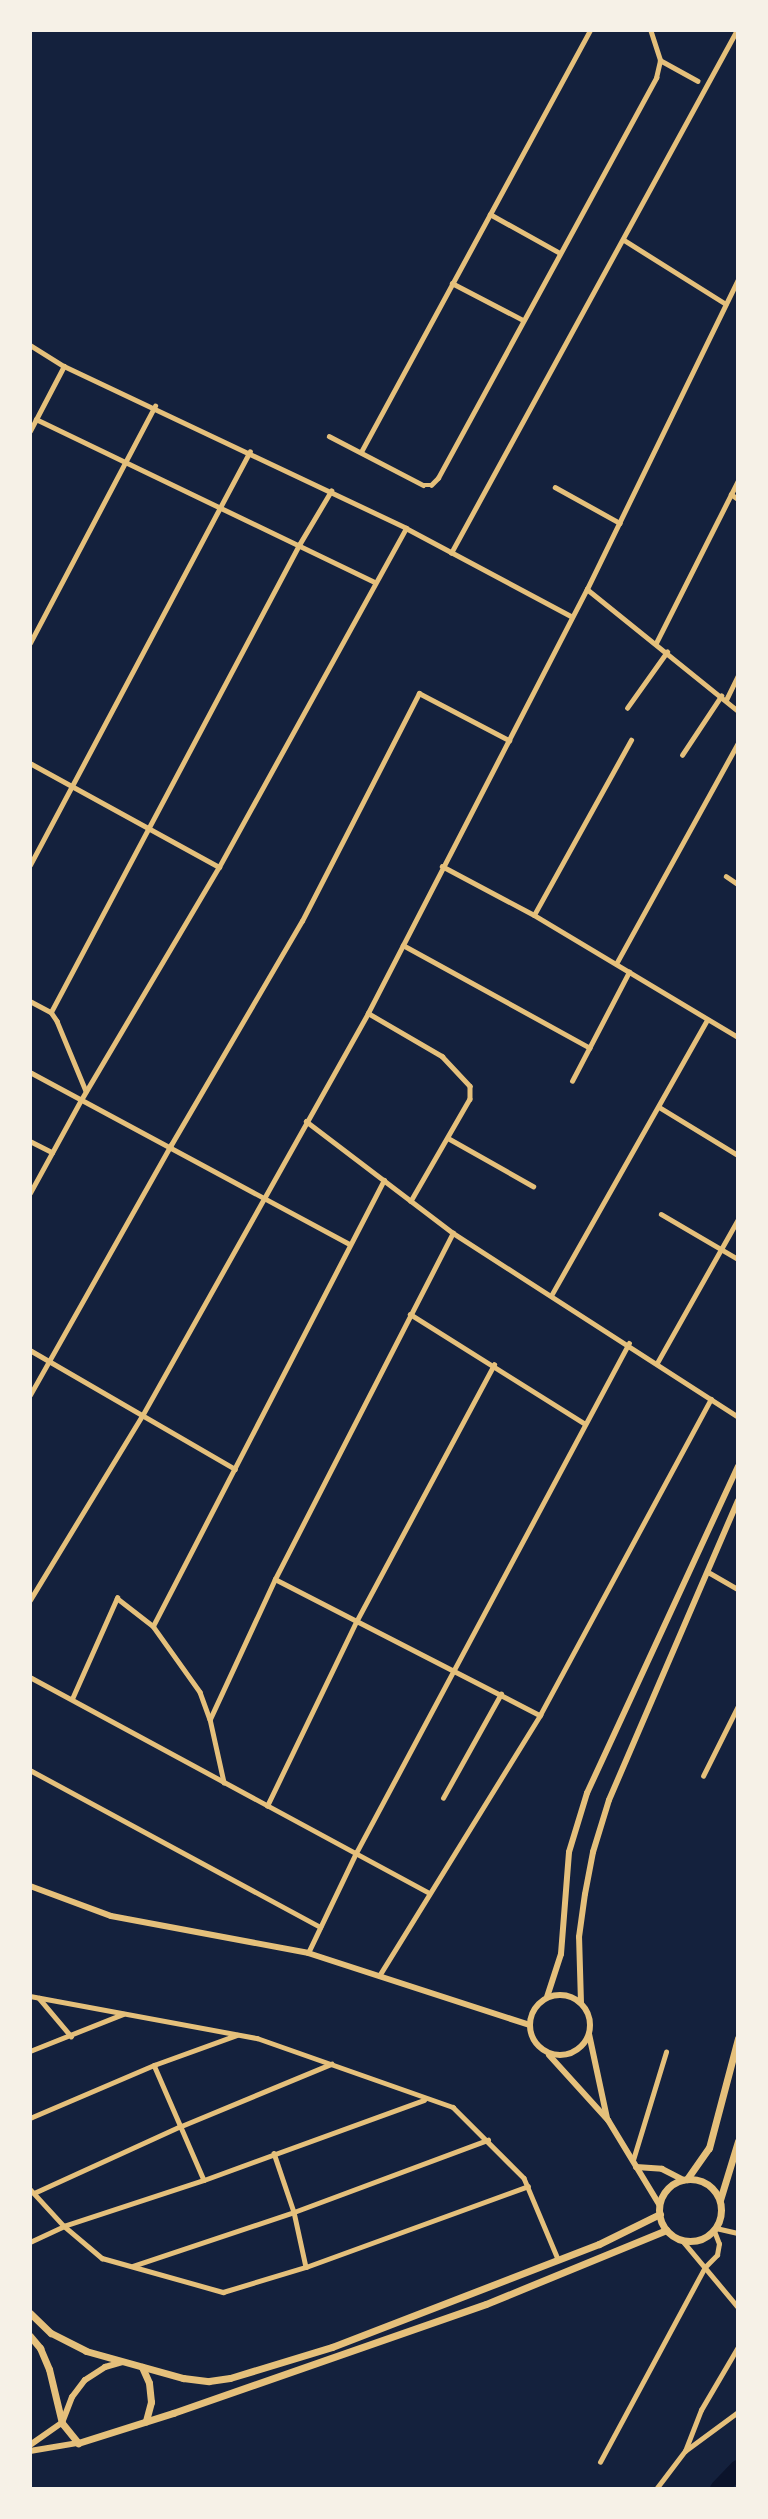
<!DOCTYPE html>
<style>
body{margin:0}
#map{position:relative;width:768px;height:2519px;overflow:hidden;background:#14213d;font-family:"DejaVu Sans",sans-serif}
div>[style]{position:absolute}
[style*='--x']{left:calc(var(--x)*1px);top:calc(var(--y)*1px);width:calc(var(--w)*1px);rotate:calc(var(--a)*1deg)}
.river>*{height:18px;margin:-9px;padding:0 9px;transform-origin:9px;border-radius:9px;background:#0b132b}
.minor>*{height:4.5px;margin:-2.25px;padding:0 2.25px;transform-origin:2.25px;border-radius:2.25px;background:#e5c07b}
.tertiary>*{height:6px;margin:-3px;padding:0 3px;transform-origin:3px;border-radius:3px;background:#e5c07b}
.tertiary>.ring{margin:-3px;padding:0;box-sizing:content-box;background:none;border:6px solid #e5c07b;border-radius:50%}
.secondary>*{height:7px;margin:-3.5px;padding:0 3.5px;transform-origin:3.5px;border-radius:3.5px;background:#e5c07b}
.secondary>.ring{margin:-3.5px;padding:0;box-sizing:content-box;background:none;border:7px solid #e5c07b;border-radius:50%}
span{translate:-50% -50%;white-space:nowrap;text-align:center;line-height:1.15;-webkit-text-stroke:5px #f6f1e7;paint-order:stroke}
.frame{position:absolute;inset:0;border:32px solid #f6f1e7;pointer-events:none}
</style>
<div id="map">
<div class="river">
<div style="--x:719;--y:2489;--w:28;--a:-46"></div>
</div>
<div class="minor">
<div style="--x:660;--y:60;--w:43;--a:28.9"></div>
<div style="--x:490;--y:214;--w:80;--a:29.1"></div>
<div style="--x:624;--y:240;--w:120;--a:32.1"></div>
<div style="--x:452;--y:283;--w:80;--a:27.5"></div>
<div style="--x:30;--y:345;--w:40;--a:32"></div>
<div style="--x:64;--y:366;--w:378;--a:25.3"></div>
<div style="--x:406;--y:528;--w:187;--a:28.1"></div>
<div style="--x:36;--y:419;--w:376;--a:25.7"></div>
<div style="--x:30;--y:431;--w:73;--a:-62.4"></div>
<div style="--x:329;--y:436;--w:106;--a:27.5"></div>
<div style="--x:423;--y:485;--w:8;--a:0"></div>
<div style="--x:431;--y:485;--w:10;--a:-45"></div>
<div style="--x:438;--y:478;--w:456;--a:-61.4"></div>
<div style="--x:656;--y:78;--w:18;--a:-77"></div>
<div style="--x:660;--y:60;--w:32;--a:-108"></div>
<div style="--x:361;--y:452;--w:480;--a:-61.5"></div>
<div style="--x:555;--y:487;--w:74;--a:29"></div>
<div style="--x:731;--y:494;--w:9;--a:36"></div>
<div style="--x:451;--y:553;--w:596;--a:-61.33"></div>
<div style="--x:587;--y:589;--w:194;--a:38.9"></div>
<div style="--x:30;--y:643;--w:268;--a:-62.2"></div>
<div style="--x:656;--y:643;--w:182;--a:-63.2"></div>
<div style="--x:726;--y:700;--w:28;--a:-64"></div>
<div style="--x:627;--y:708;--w:69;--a:-54.5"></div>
<div style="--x:682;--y:755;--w:71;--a:-56.5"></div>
<div style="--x:30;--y:763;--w:216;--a:28.8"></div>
<div style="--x:30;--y:865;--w:468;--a:-62"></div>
<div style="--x:442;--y:866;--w:104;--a:28"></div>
<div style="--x:534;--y:915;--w:238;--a:30.9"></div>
<div style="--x:726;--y:876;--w:14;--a:34"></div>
<div style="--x:534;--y:915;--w:200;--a:-61"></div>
<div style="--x:403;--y:945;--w:213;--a:28.8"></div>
<div style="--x:616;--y:964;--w:252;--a:-61.1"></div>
<div style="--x:30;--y:1001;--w:24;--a:28"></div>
<div style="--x:51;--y:1012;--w:11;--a:56"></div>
<div style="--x:57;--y:1021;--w:76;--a:67.5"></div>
<div style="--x:51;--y:1012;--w:529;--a:-62.03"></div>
<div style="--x:299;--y:545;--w:63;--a:-59.3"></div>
<div style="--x:368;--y:1013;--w:86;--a:30.2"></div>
<div style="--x:442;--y:1056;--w:41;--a:47"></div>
<div style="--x:470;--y:1086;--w:13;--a:90"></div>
<div style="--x:470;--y:1099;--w:118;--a:120"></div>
<div style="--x:30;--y:1072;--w:363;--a:28.3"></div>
<div style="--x:572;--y:1081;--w:123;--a:-62.4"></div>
<div style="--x:659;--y:1107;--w:92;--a:31.3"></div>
<div style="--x:306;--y:1121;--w:185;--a:37.3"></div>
<div style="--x:453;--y:1233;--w:339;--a:32.8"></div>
<div style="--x:448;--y:1138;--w:98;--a:29.5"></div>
<div style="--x:30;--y:1141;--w:25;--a:27"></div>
<div style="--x:30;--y:1193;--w:106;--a:-61.3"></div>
<div style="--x:81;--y:1100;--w:271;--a:-59.4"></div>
<div style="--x:219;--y:867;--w:387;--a:-61.1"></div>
<div style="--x:661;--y:1214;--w:89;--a:30.3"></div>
<div style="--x:552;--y:1294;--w:315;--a:-60.5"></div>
<div style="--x:410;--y:1314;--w:205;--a:32.1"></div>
<div style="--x:30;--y:1350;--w:237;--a:30.1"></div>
<div style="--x:657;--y:1363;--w:165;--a:-60.6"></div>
<div style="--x:30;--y:1395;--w:287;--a:-60.6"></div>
<div style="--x:171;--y:1145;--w:259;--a:-59.7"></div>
<div style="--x:302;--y:921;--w:256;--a:-62.8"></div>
<div style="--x:419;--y:693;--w:102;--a:27.6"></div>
<div style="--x:710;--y:1573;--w:32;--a:30"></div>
<div style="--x:275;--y:1579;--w:298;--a:27.2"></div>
<div style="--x:30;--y:1600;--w:215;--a:-58.7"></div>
<div style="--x:142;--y:1416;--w:462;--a:-60.7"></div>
<div style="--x:368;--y:1013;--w:477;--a:-62.7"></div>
<div style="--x:587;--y:589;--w:345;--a:-64"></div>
<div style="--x:153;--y:1626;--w:502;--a:-62.62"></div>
<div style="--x:30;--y:1677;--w:454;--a:28.4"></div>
<div style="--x:72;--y:1699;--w:111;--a:-66"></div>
<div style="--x:117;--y:1598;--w:46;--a:37.9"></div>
<div style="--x:153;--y:1626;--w:81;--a:54.5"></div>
<div style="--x:200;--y:1692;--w:29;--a:70"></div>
<div style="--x:210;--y:1719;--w:65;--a:77.5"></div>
<div style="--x:210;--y:1719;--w:154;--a:-65.1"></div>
<div style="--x:275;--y:1579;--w:389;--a:-62.8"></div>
<div style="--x:30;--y:1770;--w:330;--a:28.4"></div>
<div style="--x:703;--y:1776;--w:78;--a:-63.4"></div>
<div style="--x:443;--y:1798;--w:119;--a:-60.9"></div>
<div style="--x:267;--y:1806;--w:204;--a:-64.2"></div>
<div style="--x:356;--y:1622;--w:292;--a:-61.8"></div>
<div style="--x:308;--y:1953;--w:111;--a:-64.4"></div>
<div style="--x:356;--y:1853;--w:578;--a:-61.84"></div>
<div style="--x:379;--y:1976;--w:307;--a:-58.3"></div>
<div style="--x:540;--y:1715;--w:359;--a:-61.6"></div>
<div style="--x:30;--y:1996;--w:231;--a:10.5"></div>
<div style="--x:257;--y:2038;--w:208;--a:19.4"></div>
<div style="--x:453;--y:2107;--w:100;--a:45"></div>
<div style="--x:524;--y:2178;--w:88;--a:67.2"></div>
<div style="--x:39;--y:1998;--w:50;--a:49.9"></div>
<div style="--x:30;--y:2051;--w:100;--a:-21.7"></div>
<div style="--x:154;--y:2065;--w:125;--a:66.5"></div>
<div style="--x:30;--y:2118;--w:135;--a:-23.1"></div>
<div style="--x:154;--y:2065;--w:88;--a:-19.9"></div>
<div style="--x:274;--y:2153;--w:62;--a:71.3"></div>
<div style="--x:294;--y:2212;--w:56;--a:77.7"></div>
<div style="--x:633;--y:2160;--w:113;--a:-73"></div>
<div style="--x:30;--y:2189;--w:50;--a:47.4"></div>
<div style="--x:64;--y:2226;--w:50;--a:40.1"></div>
<div style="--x:102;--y:2258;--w:126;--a:15.7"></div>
<div style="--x:223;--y:2292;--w:87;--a:-16.8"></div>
<div style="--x:306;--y:2267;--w:236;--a:-20"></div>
<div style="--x:34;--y:2193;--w:159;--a:-24.5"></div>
<div style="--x:179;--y:2127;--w:165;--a:-22.5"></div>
<div style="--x:716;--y:2228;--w:23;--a:13"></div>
<div style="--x:682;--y:2240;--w:87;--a:50.1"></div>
<div style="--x:30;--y:2242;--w:38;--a:-25"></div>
<div style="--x:64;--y:2226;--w:147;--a:-18.2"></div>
<div style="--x:204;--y:2180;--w:234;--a:-20"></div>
<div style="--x:133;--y:2266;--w:170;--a:-18.5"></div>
<div style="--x:294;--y:2212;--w:207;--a:-20.4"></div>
<div style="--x:685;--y:2451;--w:44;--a:-68.7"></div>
<div style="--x:701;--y:2410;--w:73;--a:-59.6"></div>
<div style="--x:600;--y:2462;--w:221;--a:-61.7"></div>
<div style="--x:705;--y:2267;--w:17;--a:-45"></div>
<div style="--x:717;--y:2255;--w:11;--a:-80"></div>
<div style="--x:719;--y:2244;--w:14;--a:-111"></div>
<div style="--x:656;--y:2489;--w:48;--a:-52.7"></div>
<div style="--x:685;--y:2451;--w:66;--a:-36.3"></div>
</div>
<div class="tertiary">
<div style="--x:30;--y:1886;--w:86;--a:20.3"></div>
<div style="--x:111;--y:1916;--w:200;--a:10.6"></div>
<div style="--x:308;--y:1953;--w:232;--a:18"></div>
<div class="ring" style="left:530px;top:1995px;width:54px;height:54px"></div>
<div style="--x:547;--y:1997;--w:45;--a:-72"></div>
<div style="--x:561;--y:1954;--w:102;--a:-85.5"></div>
<div style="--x:569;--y:1852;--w:62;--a:-73"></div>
<div style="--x:587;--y:1793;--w:360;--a:-65.2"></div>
<div style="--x:581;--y:2003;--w:66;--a:-91.7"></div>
<div style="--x:579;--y:1937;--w:43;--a:-82.1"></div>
<div style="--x:585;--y:1894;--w:43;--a:-79.2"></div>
<div style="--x:593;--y:1852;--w:54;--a:-72.9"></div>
<div style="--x:609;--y:1800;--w:326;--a:-66.7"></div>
<div style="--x:589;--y:2034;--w:86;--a:77.9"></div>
<div style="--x:549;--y:2055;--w:88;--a:47.8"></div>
<div style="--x:608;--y:2120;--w:100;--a:58.8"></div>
<div style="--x:636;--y:2167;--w:26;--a:4"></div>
<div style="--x:662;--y:2169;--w:25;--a:27"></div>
<div style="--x:30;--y:2445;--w:39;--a:-35"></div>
<div style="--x:62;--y:2423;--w:28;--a:-69"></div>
<div style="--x:72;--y:2397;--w:21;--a:-53"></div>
<div style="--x:85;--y:2380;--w:24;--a:-33"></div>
<div style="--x:105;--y:2367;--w:18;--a:-16"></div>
<div style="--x:30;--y:2451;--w:49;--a:-9.5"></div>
</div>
<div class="secondary">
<div style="--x:687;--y:2179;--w:38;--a:-55"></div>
<div style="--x:709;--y:2148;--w:114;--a:-75.2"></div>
<div class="ring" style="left:659px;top:2179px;width:55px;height:55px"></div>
<div style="--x:720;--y:2200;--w:62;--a:-73"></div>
<div style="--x:30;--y:2313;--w:29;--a:44"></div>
<div style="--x:51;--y:2333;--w:39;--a:27"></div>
<div style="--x:86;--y:2351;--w:101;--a:15.6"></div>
<div style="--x:183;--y:2378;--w:26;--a:7"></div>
<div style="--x:209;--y:2381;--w:21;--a:-8"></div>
<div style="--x:230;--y:2378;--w:107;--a:-16.9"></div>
<div style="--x:332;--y:2347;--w:286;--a:-21.1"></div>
<div style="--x:599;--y:2244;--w:68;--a:-26.2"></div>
<div style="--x:30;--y:2336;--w:16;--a:50"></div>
<div style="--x:40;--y:2348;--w:23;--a:67"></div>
<div style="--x:49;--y:2369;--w:56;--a:76.5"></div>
<div style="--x:62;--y:2423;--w:26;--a:51"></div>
<div style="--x:78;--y:2443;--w:100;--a:-17.5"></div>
<div style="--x:173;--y:2413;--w:331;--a:-19.2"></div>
<div style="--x:486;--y:2304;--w:195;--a:-22.3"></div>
<div style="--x:142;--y:2367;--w:17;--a:66"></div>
<div style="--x:149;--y:2383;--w:19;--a:84"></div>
<div style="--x:151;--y:2402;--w:20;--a:105"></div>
</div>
<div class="frame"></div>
</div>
